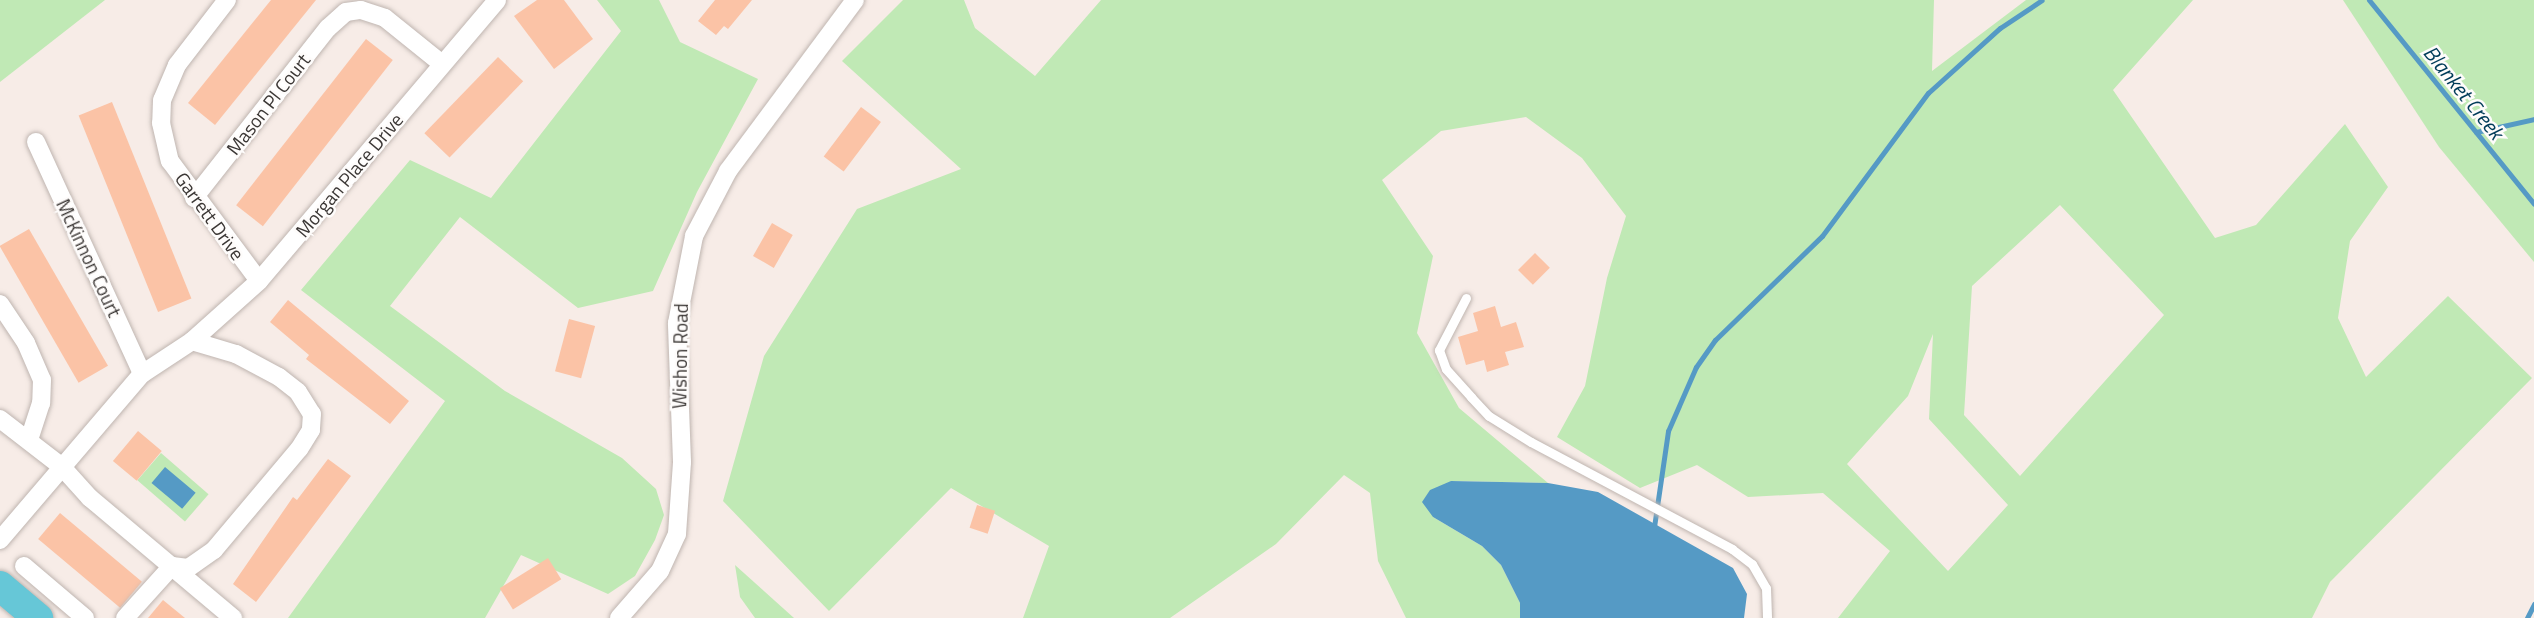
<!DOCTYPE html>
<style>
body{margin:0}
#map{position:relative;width:2534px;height:618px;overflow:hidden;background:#f7ece7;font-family:"Titillium Web",sans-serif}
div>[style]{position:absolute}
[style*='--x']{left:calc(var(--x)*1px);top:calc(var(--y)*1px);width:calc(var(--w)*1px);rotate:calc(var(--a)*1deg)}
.green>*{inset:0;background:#c0e9b5;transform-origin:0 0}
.water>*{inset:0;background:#559ac5;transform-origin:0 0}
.stream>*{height:5px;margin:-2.5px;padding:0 2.5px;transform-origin:2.5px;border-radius:2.5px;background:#559ac5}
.building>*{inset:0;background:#fbc3a6;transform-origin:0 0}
.roads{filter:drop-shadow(0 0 2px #bfb5b0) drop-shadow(0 0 2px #bfb5b0)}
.service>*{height:9px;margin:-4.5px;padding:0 4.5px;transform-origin:4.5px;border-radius:4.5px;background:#fff}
.minor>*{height:18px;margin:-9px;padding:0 9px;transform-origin:9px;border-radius:9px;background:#fff}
.primary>*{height:30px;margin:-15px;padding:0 15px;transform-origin:15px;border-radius:15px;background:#66c7d7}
span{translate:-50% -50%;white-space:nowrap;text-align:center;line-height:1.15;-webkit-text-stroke:5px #fefcfb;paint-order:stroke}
.street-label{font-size:19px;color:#3b3735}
.water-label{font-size:21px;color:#003c59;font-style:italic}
</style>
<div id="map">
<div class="green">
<div style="clip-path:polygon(0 0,105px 0,0 82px)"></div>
<div style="clip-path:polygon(597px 0,659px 0,680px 42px,758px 79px,697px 192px,653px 291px,578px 308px,460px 217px,390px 306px,505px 391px,622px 458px,656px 489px,664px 515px,655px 540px,635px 576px,608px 594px,521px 555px,485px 618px,288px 618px,445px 401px,301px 290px,410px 160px,491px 198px,621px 31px)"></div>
<div style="clip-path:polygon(evenodd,903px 0,964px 0,975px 28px,1035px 76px,1101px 0,1934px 0,1932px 71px,2026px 0,2193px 0,2113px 90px,2215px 238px,2256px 225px,2345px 124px,2388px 187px,2350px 241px,2338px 318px,2366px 377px,2448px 296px,2532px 378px,2330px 582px,2312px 618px,1838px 618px,1890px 551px,1823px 493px,1748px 497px,1697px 465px,1640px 488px,1557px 437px,1585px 386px,1607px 278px,1626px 216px,1582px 158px,1526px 117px,1441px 131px,1382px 180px,1433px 256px,1417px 333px,1459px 408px,1548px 483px,1451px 481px,1433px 517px,1482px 546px,1501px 565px,1520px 603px,1520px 618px,1406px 618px,1378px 561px,1370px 493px,1344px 475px,1276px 544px,1170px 618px,1023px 618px,1049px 546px,951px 488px,829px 611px,723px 501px,764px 356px,857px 209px,961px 169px,842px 61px,903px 0,2060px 205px,2164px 315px,2020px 476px,1964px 415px,1972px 286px,2060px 205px,903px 0,1933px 334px,1929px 419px,2008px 505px,1948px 571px,1847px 464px,1908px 396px,1933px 334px)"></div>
<div style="clip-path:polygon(2343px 0,2534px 0,2534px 262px,2439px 147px)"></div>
<div style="left:161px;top:453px;width:63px;height:36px;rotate:41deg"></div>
<div style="clip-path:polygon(735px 565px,794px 618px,755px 618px,740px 597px)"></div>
</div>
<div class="water">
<div style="left:165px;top:467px;width:40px;height:21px;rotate:40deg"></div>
<div style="clip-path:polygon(1451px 481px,1548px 483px,1598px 492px,1733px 568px,1747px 594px,1744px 618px,1520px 618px,1520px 603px,1501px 565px,1482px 546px,1433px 517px,1422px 502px,1430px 490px)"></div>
</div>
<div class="stream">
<div style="--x:2369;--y:0;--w:262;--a:51"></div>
<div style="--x:2476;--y:132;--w:59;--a:-12.6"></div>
<div style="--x:1654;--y:527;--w:97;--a:-81.7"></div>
<div style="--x:1668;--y:431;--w:70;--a:-66.4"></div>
<div style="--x:1696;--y:367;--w:33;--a:-55"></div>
<div style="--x:1715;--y:340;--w:149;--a:-44.2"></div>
<div style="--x:1822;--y:236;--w:178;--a:-53.5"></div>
<div style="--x:1928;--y:93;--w:97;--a:-42.1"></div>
<div style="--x:2000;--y:28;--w:50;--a:-33.7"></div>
<div style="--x:2527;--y:618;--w:16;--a:-63"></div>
</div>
<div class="building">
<div style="clip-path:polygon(271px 0,316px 0,215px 125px,188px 103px)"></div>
<div style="clip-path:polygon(537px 0,564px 0,593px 39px,554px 69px,514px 16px)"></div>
<div style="clip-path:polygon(715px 0,752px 0,728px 29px,724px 26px,716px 35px,698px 21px)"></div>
<div style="left:366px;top:39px;width:34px;height:211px;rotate:38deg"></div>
<div style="left:498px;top:57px;width:35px;height:106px;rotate:44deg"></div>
<div style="left:112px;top:102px;width:212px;height:36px;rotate:68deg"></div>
<div style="left:861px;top:107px;width:25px;height:62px;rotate:37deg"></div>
<div style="left:772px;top:223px;width:24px;height:38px;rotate:30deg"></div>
<div style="left:29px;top:229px;width:158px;height:34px;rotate:60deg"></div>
<div style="left:1535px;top:253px;width:21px;height:24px;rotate:45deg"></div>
<div style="clip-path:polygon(288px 300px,409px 401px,390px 424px,306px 359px,309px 355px,270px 322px)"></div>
<div style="clip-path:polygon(1495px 306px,1501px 327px,1516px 322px,1524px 347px,1505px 352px,1509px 365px,1487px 372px,1484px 360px,1466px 365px,1458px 337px,1478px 331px,1473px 313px)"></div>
<div style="left:569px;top:319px;width:27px;height:54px;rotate:15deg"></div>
<div style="left:138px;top:431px;width:31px;height:39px;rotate:40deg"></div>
<div style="clip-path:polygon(328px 459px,351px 476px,256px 602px,233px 584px,293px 497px,297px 500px)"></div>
<div style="left:977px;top:505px;width:19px;height:24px;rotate:18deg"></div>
<div style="left:60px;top:513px;width:107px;height:34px;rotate:40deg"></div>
<div style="left:548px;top:558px;width:25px;height:57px;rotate:58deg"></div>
<div style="clip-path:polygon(163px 600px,185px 618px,148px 618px)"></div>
</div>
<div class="roads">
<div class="service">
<div style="--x:1466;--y:298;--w:59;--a:117.4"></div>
<div style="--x:1439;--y:350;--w:20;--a:70"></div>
<div style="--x:1446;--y:369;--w:38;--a:48"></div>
<div style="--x:1471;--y:397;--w:26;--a:47"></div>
<div style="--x:1489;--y:416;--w:49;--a:31.8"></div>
<div style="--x:1531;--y:442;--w:228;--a:28"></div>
<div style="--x:1732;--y:549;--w:25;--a:37"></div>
<div style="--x:1752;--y:564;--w:28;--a:60"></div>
<div style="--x:1766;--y:588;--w:30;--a:88"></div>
</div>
<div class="minor">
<div style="--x:227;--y:0;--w:82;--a:127.6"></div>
<div style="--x:177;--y:65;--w:38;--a:113"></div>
<div style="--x:162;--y:100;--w:23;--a:92"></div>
<div style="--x:161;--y:123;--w:39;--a:77"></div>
<div style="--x:170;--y:161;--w:149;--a:53.4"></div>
<div style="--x:36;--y:142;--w:255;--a:65.4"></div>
<div style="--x:194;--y:198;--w:216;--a:-51.8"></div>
<div style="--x:328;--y:28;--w:24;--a:-42"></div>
<div style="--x:346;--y:12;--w:15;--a:-8"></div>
<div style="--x:361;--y:10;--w:25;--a:18"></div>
<div style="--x:385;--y:18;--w:73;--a:38.9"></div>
<div style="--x:0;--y:304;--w:47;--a:56.3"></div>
<div style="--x:26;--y:343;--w:40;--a:66.6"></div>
<div style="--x:42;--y:380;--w:23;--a:92"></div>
<div style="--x:41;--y:403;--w:39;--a:108"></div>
<div style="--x:192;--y:341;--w:90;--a:-41.8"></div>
<div style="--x:259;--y:281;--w:368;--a:-49.7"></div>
<div style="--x:0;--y:419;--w:78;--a:37.7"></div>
<div style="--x:62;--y:467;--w:42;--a:47.9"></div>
<div style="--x:90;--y:498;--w:187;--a:40"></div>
<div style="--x:0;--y:540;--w:218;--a:-49.5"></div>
<div style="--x:142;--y:374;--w:60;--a:-33.4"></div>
<div style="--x:192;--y:341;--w:46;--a:16.5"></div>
<div style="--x:236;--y:354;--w:49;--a:28.1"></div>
<div style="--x:279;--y:377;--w:24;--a:38"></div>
<div style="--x:298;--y:392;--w:26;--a:58"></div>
<div style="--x:312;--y:414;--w:16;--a:94"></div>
<div style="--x:311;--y:430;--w:22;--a:122"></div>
<div style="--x:299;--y:449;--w:132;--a:130.1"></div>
<div style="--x:214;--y:550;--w:32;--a:145"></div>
<div style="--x:188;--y:568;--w:16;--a:-173"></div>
<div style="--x:172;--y:566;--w:70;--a:132.1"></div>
<div style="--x:24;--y:566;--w:80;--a:40.4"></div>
<div style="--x:619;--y:618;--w:62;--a:-48.9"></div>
<div style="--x:660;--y:571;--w:41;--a:-65.3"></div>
<div style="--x:677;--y:534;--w:72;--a:-86"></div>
<div style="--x:682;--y:462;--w:139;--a:-92.1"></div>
<div style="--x:677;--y:323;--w:89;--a:-78.9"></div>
<div style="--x:694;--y:236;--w:73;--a:-62.4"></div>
<div style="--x:728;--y:171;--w:213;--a:-53.4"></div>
</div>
<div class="primary">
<div style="--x:0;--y:586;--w:50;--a:40.1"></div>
</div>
</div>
<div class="street-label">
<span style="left:268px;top:104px;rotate:-52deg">Mason Pl Court</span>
<span style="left:349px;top:175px;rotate:-50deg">Morgan Place Drive</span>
<span style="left:210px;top:216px;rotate:54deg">Garrett Drive</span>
<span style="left:89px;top:258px;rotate:65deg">McKinnon Court</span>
<span style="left:680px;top:356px;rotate:-89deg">Wishon Road</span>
</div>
<div class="water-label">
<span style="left:2464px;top:92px;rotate:51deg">Blanket Creek</span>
</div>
</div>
